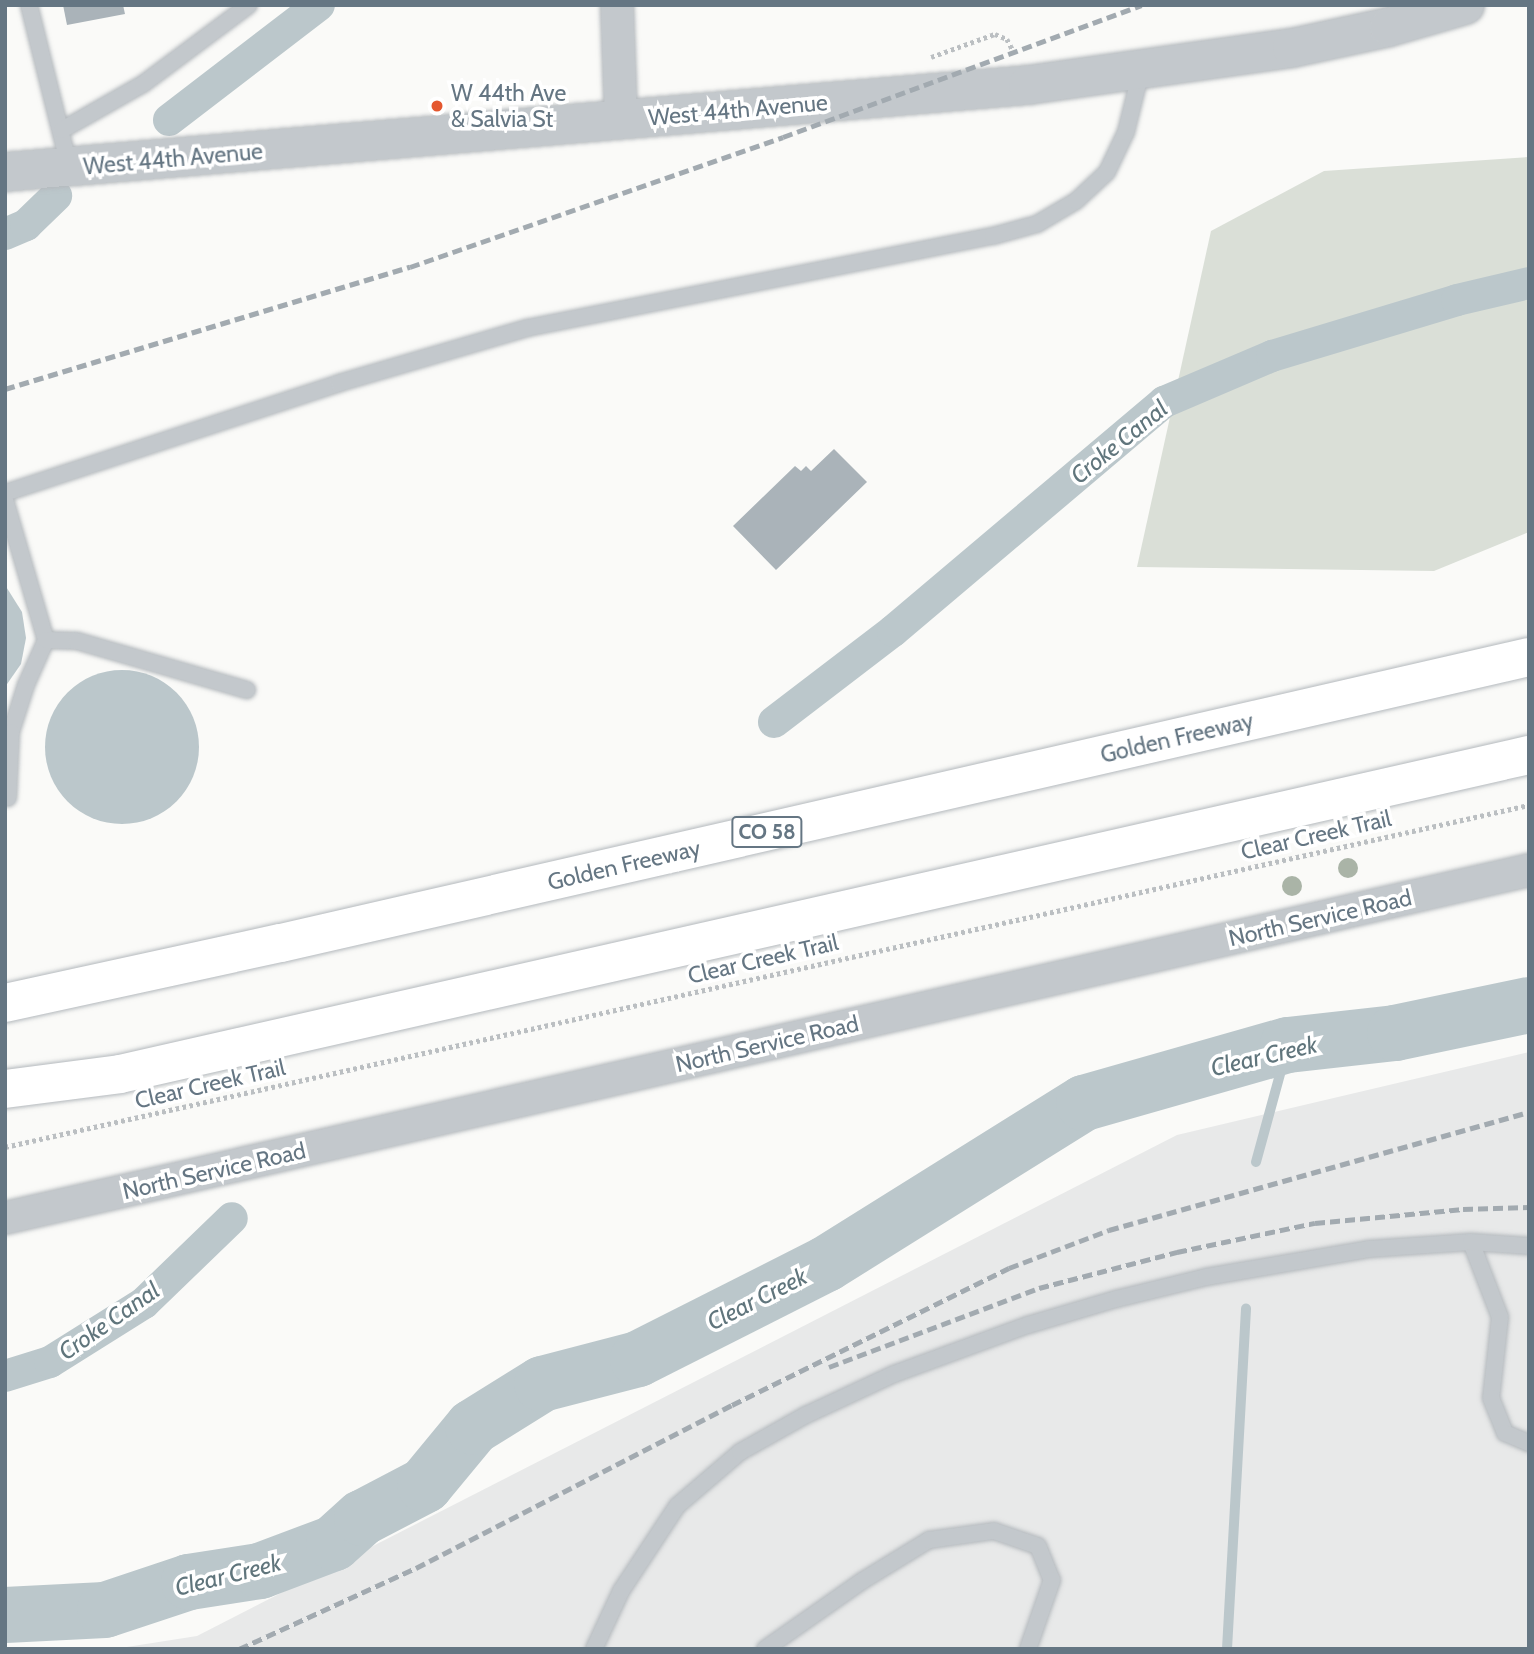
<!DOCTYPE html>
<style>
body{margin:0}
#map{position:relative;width:1534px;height:1654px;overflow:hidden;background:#fafaf8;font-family:Cabin,sans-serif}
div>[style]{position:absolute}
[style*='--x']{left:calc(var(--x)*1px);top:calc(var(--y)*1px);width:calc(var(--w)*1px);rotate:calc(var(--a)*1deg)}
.built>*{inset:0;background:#e8e9e9}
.green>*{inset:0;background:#dadfd7}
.water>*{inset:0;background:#bbc7cb}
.round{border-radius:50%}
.stream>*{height:10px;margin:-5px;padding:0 5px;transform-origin:5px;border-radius:5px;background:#bbc7cb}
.canal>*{height:32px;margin:-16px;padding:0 16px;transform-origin:16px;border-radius:16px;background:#bbc7cb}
.river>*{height:56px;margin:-28px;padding:0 28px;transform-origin:28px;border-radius:28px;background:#bbc7cb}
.building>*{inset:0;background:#aab3b9}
.path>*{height:4.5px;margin-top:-2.25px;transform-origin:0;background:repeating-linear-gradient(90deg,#bbbfc2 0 3.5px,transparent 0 7px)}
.roads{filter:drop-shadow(0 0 2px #b4b9bd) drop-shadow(0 0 2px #b4b9bd)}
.service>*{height:16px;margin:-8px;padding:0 8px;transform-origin:8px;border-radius:8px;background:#c3c8cc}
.minor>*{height:32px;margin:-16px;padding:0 16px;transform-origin:16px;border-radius:16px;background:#c3c8cc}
.tertiary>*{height:38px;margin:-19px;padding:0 19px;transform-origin:19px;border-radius:19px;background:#c3c8cc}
.motorway>*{height:38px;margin:-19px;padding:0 19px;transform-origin:19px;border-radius:19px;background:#fff}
.rail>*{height:5px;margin-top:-2.5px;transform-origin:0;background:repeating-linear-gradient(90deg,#a2aab0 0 10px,transparent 0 15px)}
.trees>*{width:20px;height:20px;margin:-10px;border-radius:50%;background:#aab4a7}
.dots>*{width:19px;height:19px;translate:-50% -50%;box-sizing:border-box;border:4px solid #fff;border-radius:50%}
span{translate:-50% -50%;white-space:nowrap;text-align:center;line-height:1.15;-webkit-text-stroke:7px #fff;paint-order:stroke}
.shield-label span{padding:2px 5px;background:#fff;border:2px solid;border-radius:5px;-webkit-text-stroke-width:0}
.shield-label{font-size:21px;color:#657683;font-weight:700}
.poi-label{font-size:23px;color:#657683}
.left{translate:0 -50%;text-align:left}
.street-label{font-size:23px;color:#657683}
.water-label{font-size:24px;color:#60757c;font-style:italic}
.frame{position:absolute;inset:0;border:7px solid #657683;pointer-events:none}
</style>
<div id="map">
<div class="built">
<div style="clip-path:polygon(1529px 1052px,1529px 1649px,114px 1649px,197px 1636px,1177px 1135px)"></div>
</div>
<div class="green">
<div style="clip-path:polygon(1529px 157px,1529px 532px,1434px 571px,1137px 567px,1211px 231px,1324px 171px)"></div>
</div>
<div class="water">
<div style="clip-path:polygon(5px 585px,22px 612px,26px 638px,21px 664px,5px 687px)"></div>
<div class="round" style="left:45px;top:670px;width:154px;height:154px"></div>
</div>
<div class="stream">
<div style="--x:1256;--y:1162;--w:121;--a:-74.7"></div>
<div style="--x:1227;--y:1649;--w:341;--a:-86.8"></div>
</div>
<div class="canal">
<div style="--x:169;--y:120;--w:189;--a:-37.5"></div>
<div style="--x:5;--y:234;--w:23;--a:-23"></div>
<div style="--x:26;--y:225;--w:42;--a:-44"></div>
<div style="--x:774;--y:722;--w:150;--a:-37.4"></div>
<div style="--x:893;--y:631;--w:355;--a:-40.2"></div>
<div style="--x:1164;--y:402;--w:117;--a:-23.1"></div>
<div style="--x:1272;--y:356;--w:193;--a:-16.8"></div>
<div style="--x:1457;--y:300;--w:74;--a:-13.3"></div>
<div style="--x:5;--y:1376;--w:47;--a:-17.3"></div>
<div style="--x:50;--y:1362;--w:111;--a:-32.1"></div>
<div style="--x:144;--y:1303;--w:122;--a:-44"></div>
</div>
<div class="river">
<div style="--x:5;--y:1615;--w:100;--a:-2.9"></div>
<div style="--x:105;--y:1610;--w:89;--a:-18.4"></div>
<div style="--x:189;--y:1582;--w:72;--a:-8.8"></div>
<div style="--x:260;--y:1571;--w:79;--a:-20.7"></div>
<div style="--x:334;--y:1543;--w:38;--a:-42"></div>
<div style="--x:362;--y:1518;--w:71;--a:-27.6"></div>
<div style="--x:425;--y:1485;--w:75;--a:-50.4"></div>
<div style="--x:473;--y:1427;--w:81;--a:-31.9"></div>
<div style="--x:542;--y:1384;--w:99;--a:-14.6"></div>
<div style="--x:638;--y:1359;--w:211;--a:-26.8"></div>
<div style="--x:826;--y:1264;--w:304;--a:-32"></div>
<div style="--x:1084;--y:1103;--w:212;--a:-15.9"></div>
<div style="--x:1288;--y:1045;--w:108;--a:-6.4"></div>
<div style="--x:1395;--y:1033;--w:137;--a:-11.8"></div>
</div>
<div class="building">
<div style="clip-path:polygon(63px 5px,123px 5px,125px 14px,67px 25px)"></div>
<div style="clip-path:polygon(834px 449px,867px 482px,776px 570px,733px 526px,795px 466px,801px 471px,806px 466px,811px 471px)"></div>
</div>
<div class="path">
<div style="--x:931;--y:57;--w:68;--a:-19.8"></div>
<div style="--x:995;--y:34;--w:13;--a:23"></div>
<div style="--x:1007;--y:39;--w:15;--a:62"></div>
<div style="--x:5;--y:1147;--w:1562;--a:-12.65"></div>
</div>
<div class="roads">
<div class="service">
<div style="--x:29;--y:5;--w:166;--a:76"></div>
<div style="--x:62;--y:130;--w:93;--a:-29.6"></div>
<div style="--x:143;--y:84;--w:132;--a:-36.7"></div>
<div style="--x:5;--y:493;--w:352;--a:-18.2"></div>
<div style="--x:339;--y:383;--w:196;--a:-16.3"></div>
<div style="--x:527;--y:328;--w:475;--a:-11.2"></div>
<div style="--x:993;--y:236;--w:46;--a:-15.3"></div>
<div style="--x:1037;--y:224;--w:45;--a:-30.5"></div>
<div style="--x:1076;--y:201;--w:42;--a:-43.1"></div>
<div style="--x:1107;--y:172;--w:44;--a:-64.6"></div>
<div style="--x:1126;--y:132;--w:63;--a:-76.2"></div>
<div style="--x:5;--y:500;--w:146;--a:73.7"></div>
<div style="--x:46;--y:640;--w:49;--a:114"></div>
<div style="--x:26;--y:685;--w:49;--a:107.7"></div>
<div style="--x:11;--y:732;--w:66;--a:92.6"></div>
<div style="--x:46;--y:640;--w:31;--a:2"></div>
<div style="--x:77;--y:641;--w:177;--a:16.1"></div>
<div style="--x:1471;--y:1242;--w:80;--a:68.9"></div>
<div style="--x:1500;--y:1317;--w:81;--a:96.3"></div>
<div style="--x:1491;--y:1398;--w:38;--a:68"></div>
<div style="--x:1505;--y:1433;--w:26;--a:23"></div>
<div style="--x:594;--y:1649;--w:64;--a:-65"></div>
<div style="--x:621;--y:1591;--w:102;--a:-56.6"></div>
<div style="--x:677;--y:1506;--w:83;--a:-40.6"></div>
<div style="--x:740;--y:1452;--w:76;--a:-29.3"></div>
<div style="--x:806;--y:1415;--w:97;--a:-25"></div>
<div style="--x:894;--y:1374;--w:143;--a:-20.1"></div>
<div style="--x:1028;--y:1325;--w:92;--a:-16.5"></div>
<div style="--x:1116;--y:1299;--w:93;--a:-13.7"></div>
<div style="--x:1206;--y:1277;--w:165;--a:-9.7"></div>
<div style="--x:1369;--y:1249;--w:102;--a:-3.9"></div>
<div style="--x:1471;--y:1242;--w:58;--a:3.9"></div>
<div style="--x:765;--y:1649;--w:118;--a:-35"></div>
<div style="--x:862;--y:1581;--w:79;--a:-31.5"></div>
<div style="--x:929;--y:1540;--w:66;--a:-7.9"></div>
<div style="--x:994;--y:1531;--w:46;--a:18.8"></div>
<div style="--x:1038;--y:1546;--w:37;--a:68"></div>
<div style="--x:1052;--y:1580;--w:73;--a:109.2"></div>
</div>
<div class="minor">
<div style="--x:617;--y:5;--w:115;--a:88"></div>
<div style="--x:5;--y:1218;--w:1563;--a:-12.86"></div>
</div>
<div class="tertiary">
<div style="--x:5;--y:172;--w:1027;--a:-4.86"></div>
<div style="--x:1028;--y:85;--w:267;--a:-8"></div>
<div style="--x:1292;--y:48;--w:99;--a:-12.2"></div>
<div style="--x:1389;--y:27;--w:79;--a:-16.1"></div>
</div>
<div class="motorway">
<div style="--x:5;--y:1003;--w:282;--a:-12.3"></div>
<div style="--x:281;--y:943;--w:1280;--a:-12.91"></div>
<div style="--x:5;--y:1089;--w:116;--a:-7.4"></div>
<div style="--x:120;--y:1074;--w:1445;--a:-12.76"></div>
</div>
</div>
<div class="rail">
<div style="--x:5;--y:389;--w:423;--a:-16.8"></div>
<div style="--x:410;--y:267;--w:395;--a:-19.2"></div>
<div style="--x:783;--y:137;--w:382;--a:-20.2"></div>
<div style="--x:829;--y:1367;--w:224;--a:-20.6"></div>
<div style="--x:1039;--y:1288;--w:143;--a:-14.6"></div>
<div style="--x:1177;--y:1252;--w:141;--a:-11.9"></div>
<div style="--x:1315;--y:1223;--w:149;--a:-5.4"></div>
<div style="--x:1463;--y:1209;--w:66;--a:-1.7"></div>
<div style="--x:239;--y:1649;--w:195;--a:-24.6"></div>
<div style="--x:416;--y:1568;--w:356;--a:-27.3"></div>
<div style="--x:732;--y:1405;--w:309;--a:-26.3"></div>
<div style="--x:1009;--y:1268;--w:107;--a:-20.8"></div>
<div style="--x:1109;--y:1230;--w:436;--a:-15.7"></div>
</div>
<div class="trees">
<div style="left:1348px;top:868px"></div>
<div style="left:1292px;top:886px"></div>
</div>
<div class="dots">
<div style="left:437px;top:106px;background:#e4572e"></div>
</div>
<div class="shield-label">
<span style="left:767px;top:832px">CO 58</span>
</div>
<div class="poi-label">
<span class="left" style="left:451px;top:106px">W 44th Ave<br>&amp; Salvia St</span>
</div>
<div class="street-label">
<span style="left:738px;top:110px;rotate:-5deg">West 44th Avenue</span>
<span style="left:173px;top:159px;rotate:-5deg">West 44th Avenue</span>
<span style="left:1177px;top:738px;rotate:-13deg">Golden Freeway</span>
<span style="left:1316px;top:835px;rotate:-13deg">Clear Creek Trail</span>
<span style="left:624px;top:865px;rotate:-13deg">Golden Freeway</span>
<span style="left:1320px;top:918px;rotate:-13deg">North Service Road</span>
<span style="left:763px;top:959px;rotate:-13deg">Clear Creek Trail</span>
<span style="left:767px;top:1044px;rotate:-13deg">North Service Road</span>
<span style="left:210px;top:1084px;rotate:-13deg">Clear Creek Trail</span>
<span style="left:214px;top:1171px;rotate:-13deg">North Service Road</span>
</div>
<div class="water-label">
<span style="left:1119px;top:442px;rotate:-39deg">Croke Canal</span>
<span style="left:1264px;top:1056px;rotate:-13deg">Clear Creek</span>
<span style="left:757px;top:1299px;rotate:-27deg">Clear Creek</span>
<span style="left:109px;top:1321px;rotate:-35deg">Croke Canal</span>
<span style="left:228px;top:1575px;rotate:-14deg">Clear Creek</span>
</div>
<div class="frame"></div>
</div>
